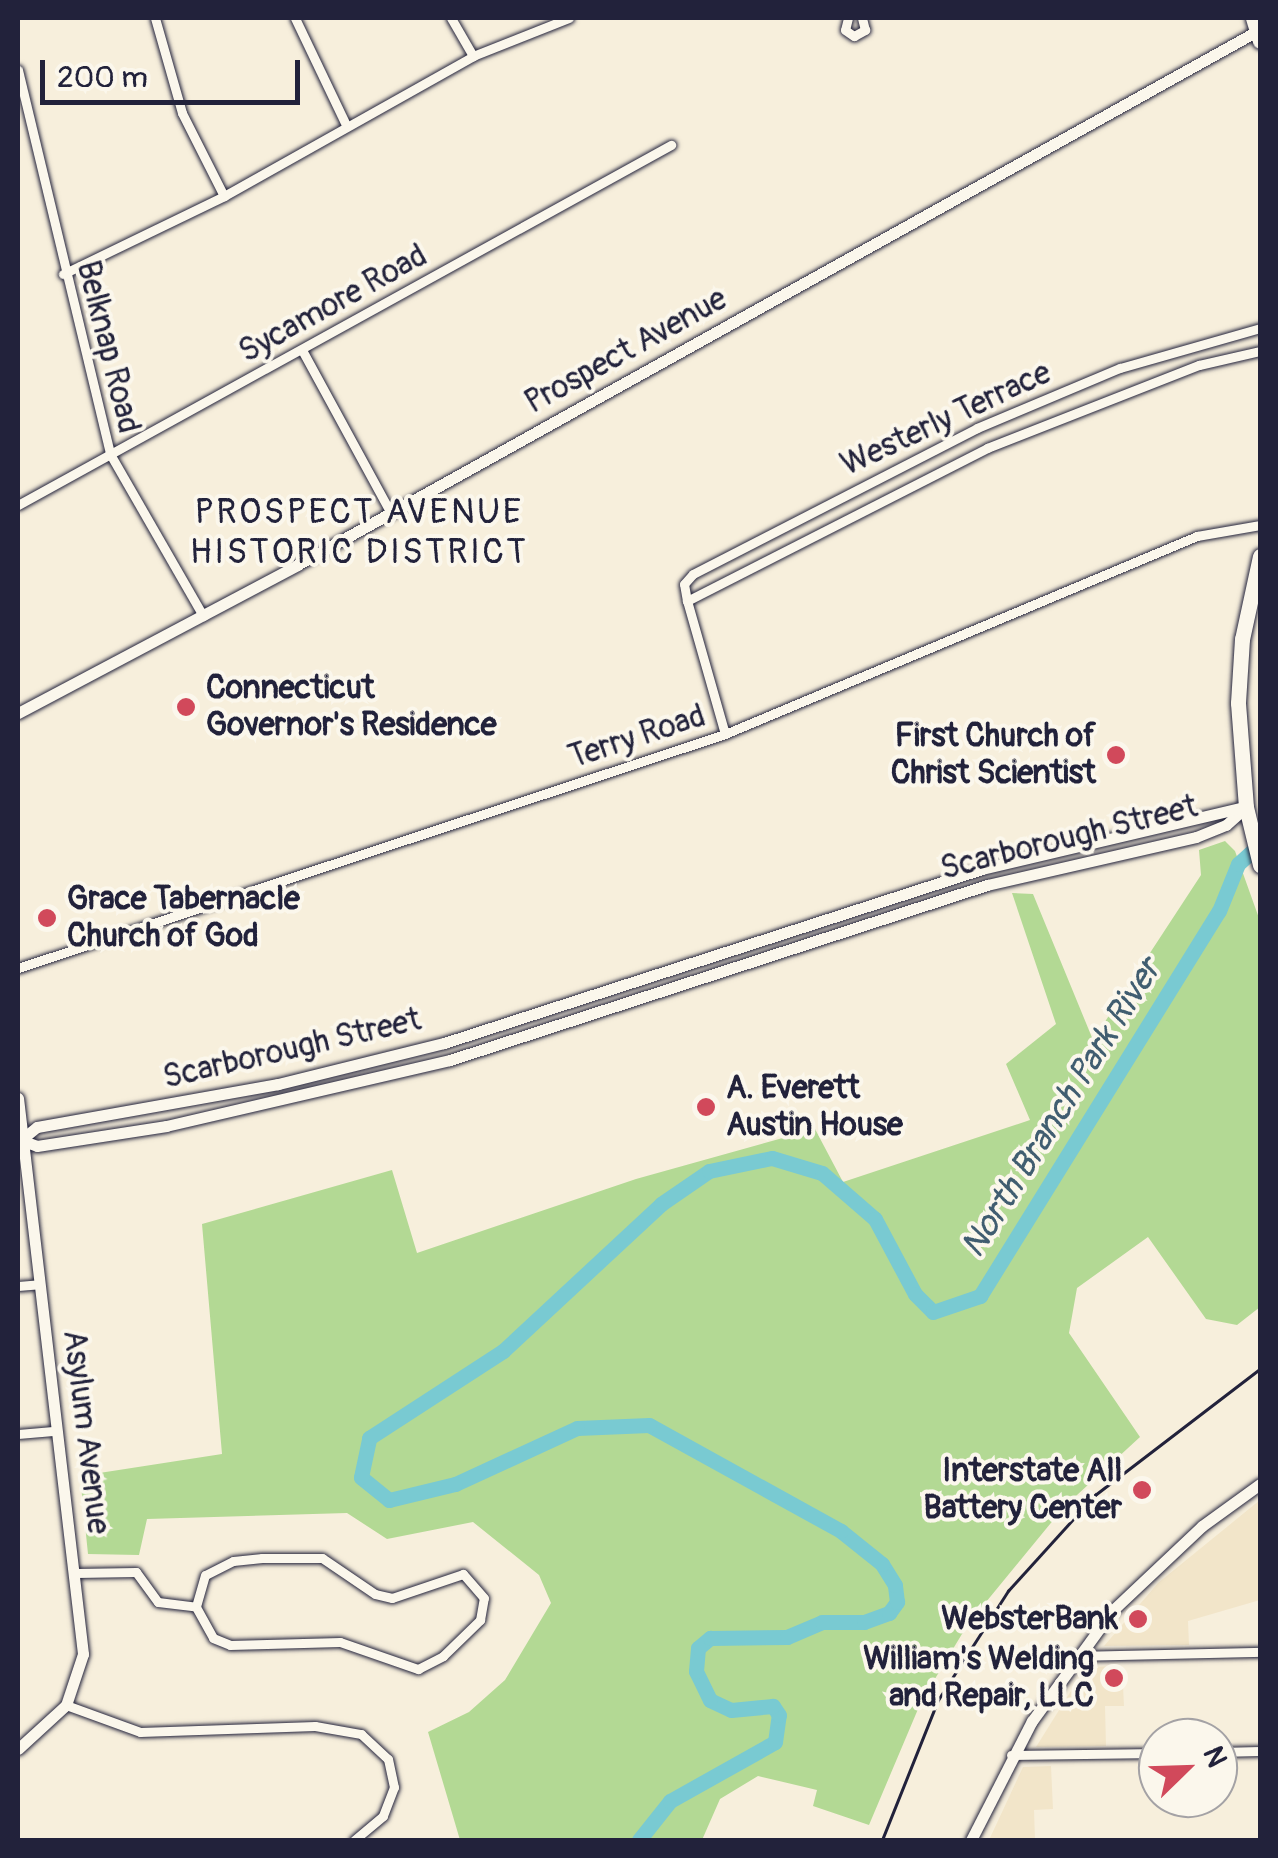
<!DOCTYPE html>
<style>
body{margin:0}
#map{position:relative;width:1278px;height:1858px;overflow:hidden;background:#f7efdc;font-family:Pangolin,sans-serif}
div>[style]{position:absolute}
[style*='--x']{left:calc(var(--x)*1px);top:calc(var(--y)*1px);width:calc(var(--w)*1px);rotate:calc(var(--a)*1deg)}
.built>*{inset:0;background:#f2e5c9}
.green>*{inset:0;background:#b3d994}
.river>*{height:15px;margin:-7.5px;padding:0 7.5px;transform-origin:7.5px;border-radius:7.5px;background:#79cad2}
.roads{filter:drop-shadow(0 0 2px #22223b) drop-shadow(0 0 2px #22223b)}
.street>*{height:9px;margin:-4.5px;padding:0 4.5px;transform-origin:4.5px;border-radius:4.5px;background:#fbf7ec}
.secondary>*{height:11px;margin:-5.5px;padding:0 5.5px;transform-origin:5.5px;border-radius:5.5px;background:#fbf7ec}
.highway>*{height:15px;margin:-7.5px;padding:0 7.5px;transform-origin:7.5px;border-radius:7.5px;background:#fbf7ec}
.rail>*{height:2.5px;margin:-1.25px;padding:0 1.25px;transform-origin:1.25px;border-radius:1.25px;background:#22223b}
.dots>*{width:28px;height:28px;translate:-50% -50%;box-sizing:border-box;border:5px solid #fbf7ec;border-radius:50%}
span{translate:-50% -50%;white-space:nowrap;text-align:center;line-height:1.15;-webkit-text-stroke:8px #fbf7ec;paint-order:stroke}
.street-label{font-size:32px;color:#22223b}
.poi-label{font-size:32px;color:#22223b;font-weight:700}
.left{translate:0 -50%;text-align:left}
.right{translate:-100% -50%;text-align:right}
.neighbourhood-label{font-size:35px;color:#22223b;letter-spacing:2.5px}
.water-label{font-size:35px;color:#405d70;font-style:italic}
.frame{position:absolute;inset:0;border:20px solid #22223b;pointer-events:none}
.north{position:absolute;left:1138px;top:1718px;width:100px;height:100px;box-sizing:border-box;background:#fbf7ec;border:2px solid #a4a2a5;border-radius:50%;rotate:67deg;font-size:28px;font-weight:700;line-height:40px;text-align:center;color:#22223b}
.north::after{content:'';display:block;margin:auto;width:35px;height:45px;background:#d1495b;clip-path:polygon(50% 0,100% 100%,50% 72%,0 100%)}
.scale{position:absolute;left:40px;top:60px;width:260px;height:45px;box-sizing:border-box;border:5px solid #22223b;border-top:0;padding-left:12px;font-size:30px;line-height:35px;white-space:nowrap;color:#22223b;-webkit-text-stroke:8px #fbf7ec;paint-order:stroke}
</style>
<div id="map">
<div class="built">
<div style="clip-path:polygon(1260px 1500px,1260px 1600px,1188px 1621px,1189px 1645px,1104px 1646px,1158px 1583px)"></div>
<div style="clip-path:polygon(1122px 1666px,1124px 1706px,1105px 1706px,1106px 1746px,1036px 1747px,1086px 1667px)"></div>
<div style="clip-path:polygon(1051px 1766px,1053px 1809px,1034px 1810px,1035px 1840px,989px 1840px,1023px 1767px)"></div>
</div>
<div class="green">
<div style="clip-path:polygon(1225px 841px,1235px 851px,1260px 921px,1260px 1307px,1237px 1325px,1206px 1319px,1148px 1237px,1077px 1288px,1069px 1333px,1140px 1437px,1064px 1507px,968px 1624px,921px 1702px,869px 1825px,813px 1806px,817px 1790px,758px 1776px,720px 1799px,702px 1840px,460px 1840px,428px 1732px,469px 1712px,505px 1680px,551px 1603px,539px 1575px,473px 1522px,387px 1539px,347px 1513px,147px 1519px,139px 1555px,88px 1554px,80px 1476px,222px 1454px,202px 1224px,392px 1170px,417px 1253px,636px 1179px,815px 1129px,843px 1182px,1030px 1120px,1006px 1064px,1056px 1024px,1012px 893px,1033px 894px,1093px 1040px,1201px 875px,1199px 850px)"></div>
</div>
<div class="river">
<div style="--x:639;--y:1840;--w:50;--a:-51.5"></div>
<div style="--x:670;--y:1801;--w:120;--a:-29.3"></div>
<div style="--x:775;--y:1742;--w:27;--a:-82"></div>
<div style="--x:779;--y:1715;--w:11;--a:-124"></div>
<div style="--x:773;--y:1706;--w:42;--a:174.6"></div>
<div style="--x:731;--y:1710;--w:23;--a:-155"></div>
<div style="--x:710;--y:1700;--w:32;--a:-116"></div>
<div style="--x:696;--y:1671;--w:23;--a:-85"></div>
<div style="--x:698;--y:1648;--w:16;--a:-40"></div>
<div style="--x:710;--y:1638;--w:77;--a:-0.7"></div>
<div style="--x:787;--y:1637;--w:38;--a:-23"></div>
<div style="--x:822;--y:1622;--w:42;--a:0"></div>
<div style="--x:864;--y:1622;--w:27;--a:-20"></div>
<div style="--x:889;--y:1613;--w:14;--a:-54"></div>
<div style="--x:897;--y:1602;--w:17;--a:-97"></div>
<div style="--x:895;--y:1585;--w:25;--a:-122"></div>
<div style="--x:882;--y:1564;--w:53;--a:-141.2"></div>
<div style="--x:841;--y:1531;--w:219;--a:-151.1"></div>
<div style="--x:649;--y:1425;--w:72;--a:177.6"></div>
<div style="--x:577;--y:1428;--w:134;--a:155.3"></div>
<div style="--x:455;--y:1484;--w:68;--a:166.4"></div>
<div style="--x:389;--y:1500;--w:36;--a:-141"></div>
<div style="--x:361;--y:1477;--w:40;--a:-78"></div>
<div style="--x:369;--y:1438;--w:160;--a:-33"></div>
<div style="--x:503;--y:1351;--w:216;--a:-42.9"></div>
<div style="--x:661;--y:1204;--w:58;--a:-34.5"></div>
<div style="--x:709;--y:1171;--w:64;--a:-11.7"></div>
<div style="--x:772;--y:1158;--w:52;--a:16.7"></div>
<div style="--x:822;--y:1173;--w:70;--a:41"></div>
<div style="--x:875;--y:1219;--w:85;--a:61.9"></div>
<div style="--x:915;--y:1294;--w:25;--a:45"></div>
<div style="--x:933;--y:1312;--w:50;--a:-18.8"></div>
<div style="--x:980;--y:1296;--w:453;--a:-58.2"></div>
<div style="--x:1219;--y:911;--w:51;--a:-68"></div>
<div style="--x:1238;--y:864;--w:30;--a:-42"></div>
</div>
<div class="roads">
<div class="street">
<div style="--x:155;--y:18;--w:99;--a:74.1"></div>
<div style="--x:182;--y:113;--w:93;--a:63.2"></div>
<div style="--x:295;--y:18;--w:116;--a:64.5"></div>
<div style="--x:451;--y:18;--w:44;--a:59.9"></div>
<div style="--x:848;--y:18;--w:12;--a:104"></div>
<div style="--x:845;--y:30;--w:11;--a:34"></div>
<div style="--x:854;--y:36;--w:13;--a:-29"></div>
<div style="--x:865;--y:30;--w:12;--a:-104"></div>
<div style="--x:18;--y:70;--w:395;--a:76.5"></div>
<div style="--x:110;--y:454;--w:187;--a:60.1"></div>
<div style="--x:63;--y:274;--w:179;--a:-25.8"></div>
<div style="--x:224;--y:196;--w:286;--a:-29.3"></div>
<div style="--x:473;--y:56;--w:103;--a:-21.6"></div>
<div style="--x:302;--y:350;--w:186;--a:61.4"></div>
<div style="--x:18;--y:505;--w:746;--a:-28.87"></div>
<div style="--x:687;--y:601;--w:337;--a:-27"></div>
<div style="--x:987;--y:448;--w:228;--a:-21.4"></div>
<div style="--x:1199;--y:365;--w:63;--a:-12.9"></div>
<div style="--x:725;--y:734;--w:138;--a:-105.9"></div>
<div style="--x:687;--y:601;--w:17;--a:-100"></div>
<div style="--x:684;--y:584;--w:13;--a:-48"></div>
<div style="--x:693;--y:574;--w:319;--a:-27.2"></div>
<div style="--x:977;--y:428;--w:155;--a:-22.8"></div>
<div style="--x:1120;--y:368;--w:146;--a:-15.9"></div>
<div style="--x:18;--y:968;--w:745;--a:-18.31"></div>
<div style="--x:725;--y:734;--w:512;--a:-22.76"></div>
<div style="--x:1197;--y:536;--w:64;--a:-9.9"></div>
<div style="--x:18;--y:1286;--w:21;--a:-5"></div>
<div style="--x:18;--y:1434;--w:38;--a:-5"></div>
<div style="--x:76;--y:1573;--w:60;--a:-1"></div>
<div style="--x:136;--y:1572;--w:37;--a:54"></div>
<div style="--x:158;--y:1602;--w:38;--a:7"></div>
<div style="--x:196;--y:1607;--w:35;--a:61"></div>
<div style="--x:213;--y:1638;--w:18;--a:22"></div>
<div style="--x:230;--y:1645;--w:110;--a:-1.6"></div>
<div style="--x:340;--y:1642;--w:83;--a:19.1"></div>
<div style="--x:418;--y:1669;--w:28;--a:-27"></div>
<div style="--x:443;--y:1656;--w:52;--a:-44.2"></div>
<div style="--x:480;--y:1620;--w:22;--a:-80"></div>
<div style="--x:484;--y:1598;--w:32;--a:-131"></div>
<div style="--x:463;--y:1574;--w:75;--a:161.3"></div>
<div style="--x:392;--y:1598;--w:17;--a:-167"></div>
<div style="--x:375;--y:1594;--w:64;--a:-145.8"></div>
<div style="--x:322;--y:1558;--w:60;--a:180"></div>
<div style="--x:262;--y:1558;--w:29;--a:174"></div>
<div style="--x:233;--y:1561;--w:31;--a:153"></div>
<div style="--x:205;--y:1575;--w:33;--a:106"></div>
<div style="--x:1079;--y:1656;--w:181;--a:-1.3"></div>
<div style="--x:66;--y:1705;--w:79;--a:20"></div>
<div style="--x:140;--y:1732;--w:175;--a:-2"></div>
<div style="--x:315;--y:1726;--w:47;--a:9.9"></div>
<div style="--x:361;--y:1734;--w:37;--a:43"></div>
<div style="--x:388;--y:1759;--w:29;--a:78"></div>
<div style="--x:394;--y:1787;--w:31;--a:111"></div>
<div style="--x:383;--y:1816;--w:38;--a:140"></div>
<div style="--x:1218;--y:1752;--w:42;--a:-1.4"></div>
<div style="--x:1011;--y:1755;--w:147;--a:-0.8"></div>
</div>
<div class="secondary">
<div style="--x:18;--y:713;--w:316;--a:-27.9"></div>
<div style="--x:297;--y:565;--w:1099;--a:-29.08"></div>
<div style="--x:18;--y:1098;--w:560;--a:83.33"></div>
<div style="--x:83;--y:1654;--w:54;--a:108.4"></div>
<div style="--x:66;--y:1705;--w:65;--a:137.5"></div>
<div style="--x:18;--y:1139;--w:20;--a:20"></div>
<div style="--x:37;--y:1146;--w:131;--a:-8.8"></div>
<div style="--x:166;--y:1126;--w:292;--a:-13.1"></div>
<div style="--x:450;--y:1060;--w:565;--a:-18.05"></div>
<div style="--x:987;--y:885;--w:214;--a:-12.9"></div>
<div style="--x:1196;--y:837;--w:32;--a:-22"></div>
<div style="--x:1226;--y:825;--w:27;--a:-42"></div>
<div style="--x:22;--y:1139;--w:19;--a:-39"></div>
<div style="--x:37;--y:1127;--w:245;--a:-10.1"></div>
<div style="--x:278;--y:1084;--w:171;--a:-13.9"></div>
<div style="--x:444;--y:1043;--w:565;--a:-17.92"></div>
<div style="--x:982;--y:869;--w:270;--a:-13.3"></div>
<div style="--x:971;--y:1840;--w:134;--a:-62.9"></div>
<div style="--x:1032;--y:1721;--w:137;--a:-53.9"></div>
<div style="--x:1113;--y:1610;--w:122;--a:-43.3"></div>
<div style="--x:1202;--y:1526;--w:72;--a:-35.9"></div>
</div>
<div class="highway">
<div style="--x:1253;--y:18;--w:24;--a:73"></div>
<div style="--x:1260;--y:556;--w:85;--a:102.2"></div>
<div style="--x:1242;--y:639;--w:64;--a:93.6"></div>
<div style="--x:1238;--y:703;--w:104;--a:85.6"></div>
<div style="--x:1246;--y:807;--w:60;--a:76.4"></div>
</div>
</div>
<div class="rail">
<div style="--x:882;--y:1840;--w:151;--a:-68.2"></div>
<div style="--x:938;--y:1700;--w:130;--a:-57.3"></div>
<div style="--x:1008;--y:1591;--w:130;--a:-47.8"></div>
<div style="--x:1095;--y:1495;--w:208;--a:-37.4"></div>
</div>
<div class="dots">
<div style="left:186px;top:707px;background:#d1495b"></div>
<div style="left:1116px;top:755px;background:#d1495b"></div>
<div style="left:47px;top:918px;background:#d1495b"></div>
<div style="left:706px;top:1107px;background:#d1495b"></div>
<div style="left:1142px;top:1490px;background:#d1495b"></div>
<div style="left:1138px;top:1619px;background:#d1495b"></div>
<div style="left:1114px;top:1678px;background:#d1495b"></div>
</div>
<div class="street-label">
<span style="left:333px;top:304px;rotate:-29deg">Sycamore Road</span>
<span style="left:108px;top:347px;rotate:76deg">Belknap Road</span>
<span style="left:626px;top:351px;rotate:-29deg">Prospect Avenue</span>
<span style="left:946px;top:419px;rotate:-25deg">Westerly Terrace</span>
<span style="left:637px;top:737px;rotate:-18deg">Terry Road</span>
<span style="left:1069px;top:838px;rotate:-14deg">Scarborough Street</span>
<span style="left:292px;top:1049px;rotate:-13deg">Scarborough Street</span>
<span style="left:86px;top:1432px;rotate:83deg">Asylum Avenue</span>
</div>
<div class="poi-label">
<span class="left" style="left:206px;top:707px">Connecticut<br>Governor's Residence</span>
<span class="right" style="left:1096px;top:755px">First Church of<br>Christ Scientist</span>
<span class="left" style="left:67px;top:918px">Grace Tabernacle<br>Church of God</span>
<span class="left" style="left:726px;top:1107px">A. Everett<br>Austin House</span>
<span class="right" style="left:1122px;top:1490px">Interstate All<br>Battery Center</span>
<span class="right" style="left:1118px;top:1619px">WebsterBank</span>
<span class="right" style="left:1094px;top:1678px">William's Welding<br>and Repair, LLC</span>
</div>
<div class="neighbourhood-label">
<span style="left:359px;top:532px">PROSPECT AVENUE<br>HISTORIC DISTRICT</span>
</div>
<div class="water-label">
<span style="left:1061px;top:1108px;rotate:-58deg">North Branch Park River</span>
</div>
<div class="frame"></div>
<div class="north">N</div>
<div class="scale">200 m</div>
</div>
